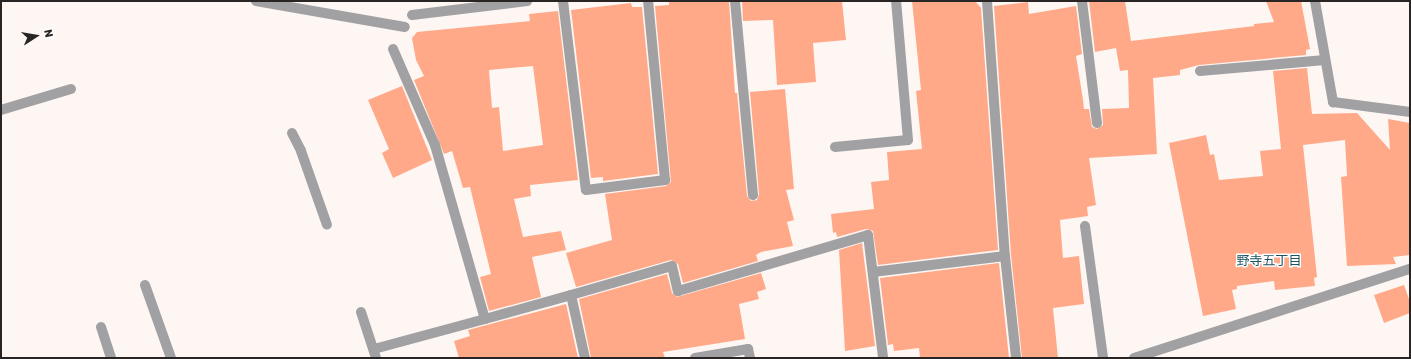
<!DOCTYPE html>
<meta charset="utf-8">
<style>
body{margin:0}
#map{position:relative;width:1411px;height:359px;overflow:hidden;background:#fef6f3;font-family:Rubik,"Noto Sans JP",sans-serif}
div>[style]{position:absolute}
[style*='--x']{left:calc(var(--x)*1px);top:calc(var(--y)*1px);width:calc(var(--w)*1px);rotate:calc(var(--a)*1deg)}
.building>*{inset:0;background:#ffa988}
.lane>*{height:10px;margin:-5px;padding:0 5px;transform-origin:5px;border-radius:5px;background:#a1a1a4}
.street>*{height:10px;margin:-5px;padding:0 5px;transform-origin:5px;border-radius:5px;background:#a1a1a4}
span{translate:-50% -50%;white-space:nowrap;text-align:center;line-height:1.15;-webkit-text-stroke:3px #fff;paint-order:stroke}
.neighbourhood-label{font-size:13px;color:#1d5361}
.frame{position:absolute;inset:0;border:2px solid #282524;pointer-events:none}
.north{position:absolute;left:16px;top:16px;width:40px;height:40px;-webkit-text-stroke:3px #fff;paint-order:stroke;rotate:78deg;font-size:11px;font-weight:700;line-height:16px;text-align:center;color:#282524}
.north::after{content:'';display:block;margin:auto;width:14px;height:18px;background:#282524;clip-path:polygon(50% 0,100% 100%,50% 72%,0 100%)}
</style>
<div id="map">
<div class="building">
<div style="clip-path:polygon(669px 1px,729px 1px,735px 93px,737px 93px,747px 196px,751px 201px,757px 200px,759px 194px,750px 92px,785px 89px,794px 189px,786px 190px,794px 220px,787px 222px,793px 246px,761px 252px,756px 255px,758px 261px,683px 283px,678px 264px,671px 260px,576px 287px,566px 253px,612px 240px,605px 194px,666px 186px,671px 182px,655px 6px,669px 5px)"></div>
<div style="clip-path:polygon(742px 1px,842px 1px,846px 40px,813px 43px,816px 82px,777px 85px,773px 20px,743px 21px)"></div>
<div style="clip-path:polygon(912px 1px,975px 1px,981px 8px,998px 250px,878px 265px,873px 231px,866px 229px,837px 237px,836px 232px,833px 233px,831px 214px,874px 209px,871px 182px,889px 180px,887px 152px,922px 149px,916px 91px,921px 90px)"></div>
<div style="clip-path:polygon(1089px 1px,1125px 1px,1131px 41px,1254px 26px,1254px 24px,1274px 22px,1266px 1px,1301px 1px,1310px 49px,1306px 50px,1306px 55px,1199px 65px,1180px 70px,1180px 75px,1153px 78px,1157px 154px,1089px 158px,1096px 205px,1087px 207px,1088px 216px,1060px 220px,1063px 258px,1079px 256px,1084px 304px,1053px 308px,1058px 358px,1022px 358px,1011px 255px,994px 6px,1028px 2px,1029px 14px,1076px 6px,1082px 54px,1076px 56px,1083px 100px,1084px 109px,1089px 109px,1092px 127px,1097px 129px,1103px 125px,1102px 109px,1129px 108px,1128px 70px,1120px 71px,1116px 48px,1095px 52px)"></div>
<div style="clip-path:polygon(631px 3px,632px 7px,642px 7px,658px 174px,603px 181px,603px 177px,591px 178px,571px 10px)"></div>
<div style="clip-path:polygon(evenodd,558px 11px,578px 180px,530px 185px,531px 196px,514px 199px,523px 237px,561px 231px,566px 250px,532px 257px,541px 297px,489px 311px,480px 277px,491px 274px,470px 187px,463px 188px,452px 151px,444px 154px,414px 80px,424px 76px,416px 60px,412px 38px,417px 32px,530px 21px,529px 14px,558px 11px,533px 66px,543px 145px,503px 151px,499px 107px,492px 108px,489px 70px,533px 66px)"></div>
<div style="clip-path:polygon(1307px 68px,1312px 114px,1357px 113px,1390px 150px,1388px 119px,1410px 123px,1410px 255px,1393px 257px,1396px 264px,1347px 266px,1341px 177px,1347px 176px,1345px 140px,1303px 145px,1317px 277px,1314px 278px,1315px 286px,1275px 290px,1274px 281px,1237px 286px,1237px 289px,1232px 290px,1236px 309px,1203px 316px,1169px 143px,1206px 135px,1210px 155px,1214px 154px,1219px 180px,1263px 176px,1260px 151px,1281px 149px,1273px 71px)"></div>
<div style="clip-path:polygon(402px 86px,432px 160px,393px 178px,382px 153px,389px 149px,368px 100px)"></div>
<div style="clip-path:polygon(862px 243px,875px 346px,845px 351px,839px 250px)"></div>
<div style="clip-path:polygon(999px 263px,1009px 358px,920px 358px,919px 348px,894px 351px,893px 344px,888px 345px,880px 278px)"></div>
<div style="clip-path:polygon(761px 273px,766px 289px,757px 292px,759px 299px,739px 304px,745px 339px,663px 352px,665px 358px,591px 358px,579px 299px,667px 274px,672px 293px,677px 297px)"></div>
<div style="clip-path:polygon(1404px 285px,1410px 302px,1410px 313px,1384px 323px,1374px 295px)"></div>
<div style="clip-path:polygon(566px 304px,578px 358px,459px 358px,454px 341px,470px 336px,468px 330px)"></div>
</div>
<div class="lane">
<div style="--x:735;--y:1;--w:195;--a:84.7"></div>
<div style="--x:1082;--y:1;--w:123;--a:83"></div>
<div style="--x:1200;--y:71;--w:125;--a:-5"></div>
<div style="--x:292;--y:133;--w:20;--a:63"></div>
<div style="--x:301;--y:151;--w:78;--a:70.6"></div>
<div style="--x:835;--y:147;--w:73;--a:-5.5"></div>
<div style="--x:908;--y:140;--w:140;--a:-94.9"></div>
<div style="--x:1085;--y:226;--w:133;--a:82.2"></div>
<div style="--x:361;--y:312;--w:48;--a:71.9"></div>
<div style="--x:101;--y:327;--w:33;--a:72"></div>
<div style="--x:695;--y:358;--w:54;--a:-9.6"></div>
<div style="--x:748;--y:349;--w:9;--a:77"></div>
</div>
<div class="street">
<div style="--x:256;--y:1;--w:151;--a:9.9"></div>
<div style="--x:563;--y:1;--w:190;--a:83.1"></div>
<div style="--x:586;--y:190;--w:80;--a:-7.2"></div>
<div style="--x:665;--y:180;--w:180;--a:-95.4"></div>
<div style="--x:987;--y:1;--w:256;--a:86"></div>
<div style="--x:1005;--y:256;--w:103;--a:83.8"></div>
<div style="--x:1315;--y:1;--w:103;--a:79.9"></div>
<div style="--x:1333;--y:102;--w:78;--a:7.4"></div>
<div style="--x:412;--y:15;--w:116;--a:-6.9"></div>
<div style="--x:393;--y:49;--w:105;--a:66.4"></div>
<div style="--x:435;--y:145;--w:181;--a:74"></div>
<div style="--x:485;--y:319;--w:89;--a:-15.6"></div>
<div style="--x:571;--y:295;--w:65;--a:77.5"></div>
<div style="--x:1;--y:110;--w:73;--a:-16.7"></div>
<div style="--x:873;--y:272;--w:133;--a:-6.9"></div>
<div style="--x:145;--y:285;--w:77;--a:70.4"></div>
<div style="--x:571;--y:295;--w:105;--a:-16"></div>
<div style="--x:672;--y:266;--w:26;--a:77"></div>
<div style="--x:678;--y:291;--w:198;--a:-16.4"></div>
<div style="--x:868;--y:235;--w:124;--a:83"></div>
<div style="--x:374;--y:349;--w:115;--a:-15.1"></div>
<div style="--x:1134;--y:358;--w:290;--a:-17.9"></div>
</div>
<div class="neighbourhood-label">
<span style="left:1269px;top:261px">野寺五丁目</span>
</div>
<div class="frame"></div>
<div class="north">N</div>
</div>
